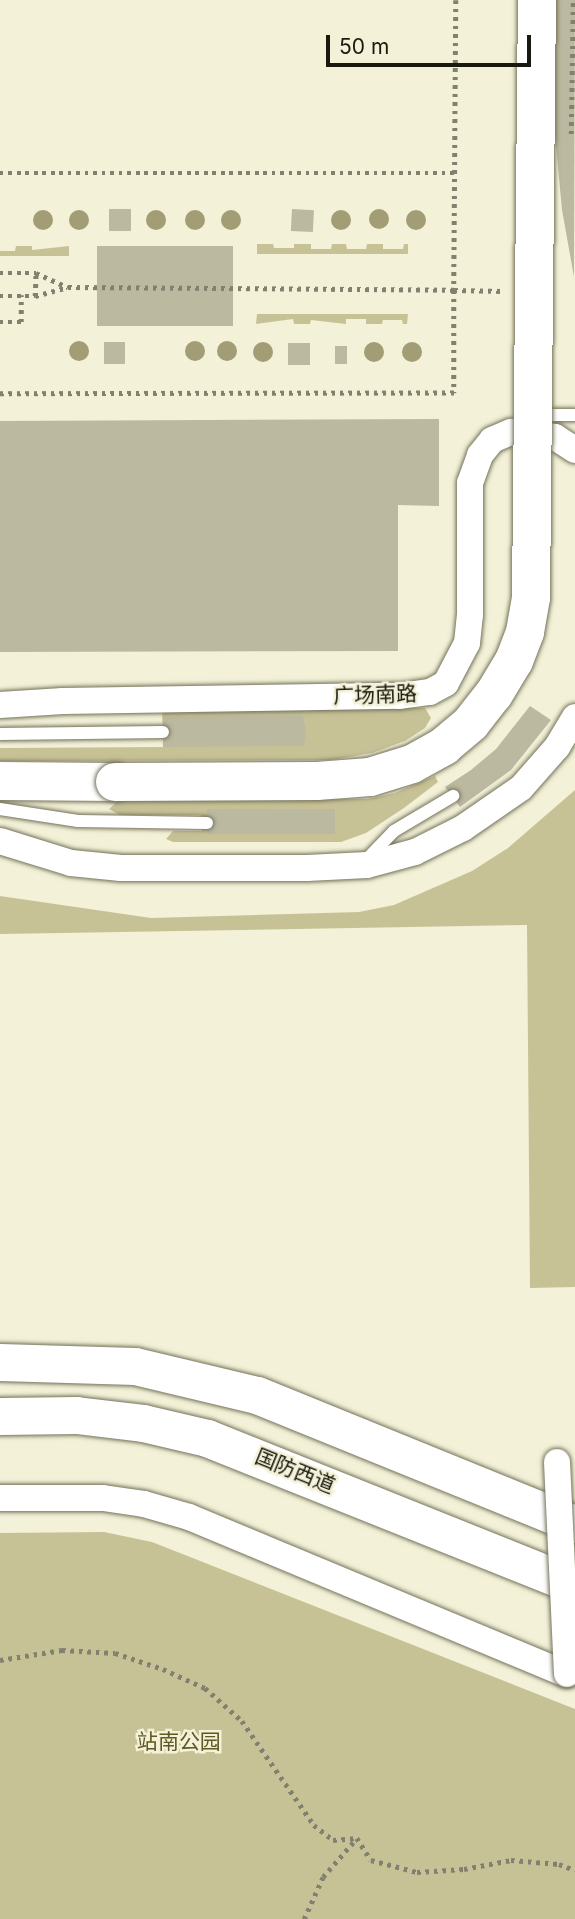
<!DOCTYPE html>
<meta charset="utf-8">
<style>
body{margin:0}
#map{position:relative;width:575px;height:1919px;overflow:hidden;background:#f3f1d7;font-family:Inter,"Noto Sans SC",sans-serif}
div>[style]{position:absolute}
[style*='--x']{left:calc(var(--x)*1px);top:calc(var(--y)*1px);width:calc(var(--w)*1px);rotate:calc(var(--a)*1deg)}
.green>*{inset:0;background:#c7c296}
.building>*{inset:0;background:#bcb9a1;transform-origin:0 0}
.path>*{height:4.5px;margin-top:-2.25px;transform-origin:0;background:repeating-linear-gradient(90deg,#828170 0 3.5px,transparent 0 8.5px)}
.roads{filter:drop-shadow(0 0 2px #74725b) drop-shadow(0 0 2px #74725b)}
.service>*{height:12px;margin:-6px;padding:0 6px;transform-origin:6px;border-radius:6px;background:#fff}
.minor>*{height:26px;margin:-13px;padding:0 13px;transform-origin:13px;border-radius:13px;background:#fff}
.secondary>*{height:37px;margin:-18.5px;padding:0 18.5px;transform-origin:18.5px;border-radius:18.5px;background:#fff}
.primary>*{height:38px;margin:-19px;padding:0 19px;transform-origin:19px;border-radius:19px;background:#fff}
.bridges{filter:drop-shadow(0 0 2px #74725b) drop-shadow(0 0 2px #74725b)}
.minor-bridge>*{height:26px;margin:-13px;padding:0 13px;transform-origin:13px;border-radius:13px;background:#fff}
.primary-bridge>*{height:38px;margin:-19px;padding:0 19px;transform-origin:19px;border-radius:19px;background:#fff}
.trees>*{width:20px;height:20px;margin:-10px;border-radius:50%;background:#a29d75}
span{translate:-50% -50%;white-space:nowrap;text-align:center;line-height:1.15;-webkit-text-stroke:5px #f3f1d7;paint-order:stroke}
.street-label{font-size:21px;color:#1a1910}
.park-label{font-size:21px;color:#605924}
.scale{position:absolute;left:326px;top:35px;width:205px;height:32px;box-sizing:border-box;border:4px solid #1a1910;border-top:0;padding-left:9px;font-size:21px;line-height:24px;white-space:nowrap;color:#1a1910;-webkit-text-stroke:5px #f3f1d7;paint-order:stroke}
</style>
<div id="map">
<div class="green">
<div style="clip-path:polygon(257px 244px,273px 244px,274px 248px,294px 248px,294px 244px,311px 244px,311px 249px,331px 249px,332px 244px,346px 244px,347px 249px,366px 249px,367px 244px,383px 244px,383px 249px,403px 249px,404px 244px,408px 244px,408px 254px,257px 254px)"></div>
<div style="clip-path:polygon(16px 246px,32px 246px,32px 250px,69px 246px,69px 256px,0 256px,0 251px,15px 251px)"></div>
<div style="clip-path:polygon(257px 314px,408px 314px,407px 324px,403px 324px,402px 320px,383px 320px,382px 324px,366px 324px,366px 319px,346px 319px,346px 324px,311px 320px,310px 324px,294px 324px,293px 319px,256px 324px)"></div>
<div style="clip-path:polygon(425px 708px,431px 718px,425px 728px,405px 741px,372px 753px,331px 760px,0 761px,0 748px,163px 747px,162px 709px)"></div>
<div style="clip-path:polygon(435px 776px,438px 782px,404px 808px,366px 833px,341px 842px,173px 842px,166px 839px,173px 831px,202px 831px,201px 815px,120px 815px,109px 809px,119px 800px,368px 799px,395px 793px)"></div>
<div style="clip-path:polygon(575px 790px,575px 1287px,530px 1288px,527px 925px,0 934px,0 896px,151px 918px,359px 912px,394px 905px,472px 871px,508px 848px)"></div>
<div style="clip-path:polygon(104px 1532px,152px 1542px,575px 1709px,575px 1919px,0 1919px,0 1533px)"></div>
</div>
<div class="building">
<div style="clip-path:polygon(555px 0,575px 0,574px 277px,562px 210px,554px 124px)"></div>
<div style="left:109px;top:209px;width:22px;height:22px"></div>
<div style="left:292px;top:209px;width:22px;height:22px;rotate:3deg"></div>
<div style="left:97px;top:246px;width:136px;height:80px"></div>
<div style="left:104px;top:342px;width:21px;height:22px"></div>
<div style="left:288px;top:343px;width:22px;height:22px"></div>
<div style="left:335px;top:346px;width:12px;height:18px"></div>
<div style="clip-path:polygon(439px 419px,439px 506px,398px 505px,398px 651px,0 652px,0 421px)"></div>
<div style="clip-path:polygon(530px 706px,551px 720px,511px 770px,460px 807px,445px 787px,471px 770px,496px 749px)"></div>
<div style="clip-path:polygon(303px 716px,306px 731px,304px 746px,163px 747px,163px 717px)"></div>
<div style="left:335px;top:809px;width:25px;height:128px;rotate:90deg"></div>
</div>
<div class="path">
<div style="--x:456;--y:0;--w:290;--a:90.4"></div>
<div style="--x:454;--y:290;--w:49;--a:1.2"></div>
<div style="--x:571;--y:134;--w:134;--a:-89.1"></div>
<div style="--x:0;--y:173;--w:454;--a:0"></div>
<div style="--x:0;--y:273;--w:36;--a:0"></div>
<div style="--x:36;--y:273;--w:35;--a:24"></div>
<div style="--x:68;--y:287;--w:386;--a:0.4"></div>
<div style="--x:454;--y:290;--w:103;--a:90"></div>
<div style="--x:454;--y:393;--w:454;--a:179.9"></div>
<div style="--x:0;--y:296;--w:35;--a:0"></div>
<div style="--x:35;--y:296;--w:34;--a:-15"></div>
<div style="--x:35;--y:296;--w:23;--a:-88"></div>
<div style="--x:0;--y:322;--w:21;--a:0"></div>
<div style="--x:21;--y:322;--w:27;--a:-90"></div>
<div style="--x:0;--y:1660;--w:63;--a:-9.2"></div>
<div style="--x:62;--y:1650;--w:53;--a:3.2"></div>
<div style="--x:115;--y:1653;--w:51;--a:18.4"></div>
<div style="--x:163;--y:1669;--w:46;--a:24.3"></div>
<div style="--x:205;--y:1688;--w:50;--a:41.7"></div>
<div style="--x:242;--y:1721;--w:126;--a:55.3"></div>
<div style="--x:314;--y:1825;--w:24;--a:38"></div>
<div style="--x:333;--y:1840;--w:24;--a:-5"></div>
<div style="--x:357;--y:1838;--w:26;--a:58"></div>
<div style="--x:371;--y:1860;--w:48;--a:14.6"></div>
<div style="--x:417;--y:1872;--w:47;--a:-3.7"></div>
<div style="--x:464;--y:1869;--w:48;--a:-10.8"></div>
<div style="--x:511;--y:1860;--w:48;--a:4.8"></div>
<div style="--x:559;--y:1864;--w:17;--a:21"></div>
<div style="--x:304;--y:1919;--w:46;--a:-65.7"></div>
<div style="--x:323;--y:1877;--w:50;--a:-49"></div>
</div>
<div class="roads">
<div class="service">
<div style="--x:535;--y:415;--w:40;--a:0"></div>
<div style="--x:0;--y:734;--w:163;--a:-0.7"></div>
<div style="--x:0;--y:809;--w:79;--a:8.7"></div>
<div style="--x:78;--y:821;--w:129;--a:0.9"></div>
<div style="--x:366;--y:860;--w:40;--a:-46"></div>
<div style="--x:394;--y:831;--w:69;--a:-30.7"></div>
</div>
<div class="minor">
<div style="--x:0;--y:705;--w:63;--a:-3.6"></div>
<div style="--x:63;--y:701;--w:337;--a:-0.9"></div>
<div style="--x:400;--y:696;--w:30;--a:-8"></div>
<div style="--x:430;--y:692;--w:18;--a:-29"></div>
<div style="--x:446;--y:683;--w:45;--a:-62.3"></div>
<div style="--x:467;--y:643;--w:29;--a:-84"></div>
<div style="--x:470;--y:614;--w:131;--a:-90"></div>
<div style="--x:470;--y:483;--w:30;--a:-70"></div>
<div style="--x:480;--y:455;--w:19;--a:-51"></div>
<div style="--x:492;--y:440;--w:21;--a:-23"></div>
<div style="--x:511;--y:432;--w:44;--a:6.5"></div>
<div style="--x:555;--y:437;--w:24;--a:33"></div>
<div style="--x:0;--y:841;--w:74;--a:17.2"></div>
<div style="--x:71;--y:863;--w:50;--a:5.7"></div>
<div style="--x:121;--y:868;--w:186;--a:0"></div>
<div style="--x:307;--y:868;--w:60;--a:-2.9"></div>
<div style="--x:367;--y:865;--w:50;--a:-15.2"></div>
<div style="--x:415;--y:852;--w:54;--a:-26.6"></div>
<div style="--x:463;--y:828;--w:70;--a:-34.6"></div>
<div style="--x:521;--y:788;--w:55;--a:-48.7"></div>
<div style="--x:557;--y:747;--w:35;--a:-59"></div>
<div style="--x:0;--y:1498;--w:103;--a:0"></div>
<div style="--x:103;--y:1498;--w:41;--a:8.3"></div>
<div style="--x:144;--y:1504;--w:47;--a:16.1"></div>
<div style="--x:189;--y:1517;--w:409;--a:22.6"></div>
</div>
<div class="secondary">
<div style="--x:0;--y:1362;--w:135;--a:1.7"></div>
<div style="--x:135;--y:1366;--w:125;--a:13.4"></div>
<div style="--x:257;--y:1395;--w:343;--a:22.1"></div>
<div style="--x:0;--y:1416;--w:76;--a:-0.8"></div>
<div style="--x:76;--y:1415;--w:67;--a:6.8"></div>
<div style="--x:143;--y:1423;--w:66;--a:13.2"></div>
<div style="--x:207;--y:1438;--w:396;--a:21.8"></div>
</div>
<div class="primary">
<div style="--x:0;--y:781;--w:115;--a:0.5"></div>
</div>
</div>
<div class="bridges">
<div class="minor-bridge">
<div style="--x:557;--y:1462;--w:212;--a:87.3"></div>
</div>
<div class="primary-bridge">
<div style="--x:115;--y:782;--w:202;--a:-0.3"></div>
<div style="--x:317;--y:781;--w:53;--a:-4.3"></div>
<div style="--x:370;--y:777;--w:44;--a:-17.2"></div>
<div style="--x:412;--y:764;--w:37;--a:-29"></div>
<div style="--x:444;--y:746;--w:35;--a:-40"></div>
<div style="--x:471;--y:723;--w:37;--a:-52"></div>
<div style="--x:494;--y:694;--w:39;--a:-59"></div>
<div style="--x:514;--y:661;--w:31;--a:-69"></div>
<div style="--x:525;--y:632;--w:35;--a:-80"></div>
<div style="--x:531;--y:598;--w:598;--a:-89.43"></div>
</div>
</div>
<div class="trees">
<div style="left:379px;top:219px"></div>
<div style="left:43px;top:220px"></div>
<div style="left:79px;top:220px"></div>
<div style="left:156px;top:220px"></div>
<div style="left:195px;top:220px"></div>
<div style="left:231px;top:220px"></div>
<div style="left:341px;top:220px"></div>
<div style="left:416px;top:220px"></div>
<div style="left:79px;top:351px"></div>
<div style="left:195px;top:351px"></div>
<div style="left:227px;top:351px"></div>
<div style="left:263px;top:352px"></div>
<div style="left:374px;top:352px"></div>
<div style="left:412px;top:352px"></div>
</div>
<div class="street-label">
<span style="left:375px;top:695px;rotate:-2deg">广场南路</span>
<span style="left:295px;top:1471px;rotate:22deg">国防西道</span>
</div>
<div class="park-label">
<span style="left:179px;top:1742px">站南公园</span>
</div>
<div class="scale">50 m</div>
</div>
